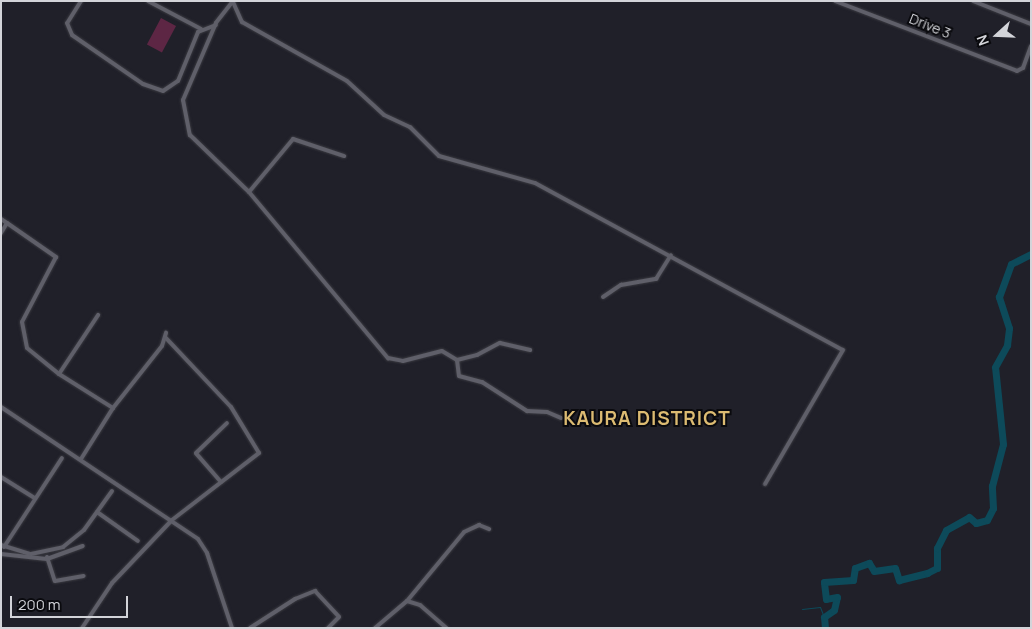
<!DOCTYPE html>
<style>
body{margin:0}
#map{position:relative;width:1032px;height:629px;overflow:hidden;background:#202029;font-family:Manrope,sans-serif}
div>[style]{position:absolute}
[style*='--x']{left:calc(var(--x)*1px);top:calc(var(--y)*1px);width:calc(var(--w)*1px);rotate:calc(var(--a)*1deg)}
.green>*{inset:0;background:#5d2644;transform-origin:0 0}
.stream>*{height:1px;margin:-0.5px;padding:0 0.5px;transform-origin:0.5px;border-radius:0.5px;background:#0d4a5a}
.river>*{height:7px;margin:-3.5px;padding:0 3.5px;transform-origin:3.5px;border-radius:3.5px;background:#0d4a5a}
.roads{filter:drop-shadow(0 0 1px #3a3a41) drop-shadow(0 0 1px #3a3a41)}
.minor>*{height:4px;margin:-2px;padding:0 2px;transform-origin:2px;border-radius:2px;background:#5f5f69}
span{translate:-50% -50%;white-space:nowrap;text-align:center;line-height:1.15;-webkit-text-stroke:4px #0a0a0e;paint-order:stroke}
.street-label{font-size:14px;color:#d3d4d9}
.district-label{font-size:19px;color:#dcbb72;font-weight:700;letter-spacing:1px}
.frame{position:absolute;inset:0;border:2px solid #d3d4d9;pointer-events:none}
.north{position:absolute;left:972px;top:10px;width:50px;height:50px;-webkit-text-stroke:4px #0a0a0e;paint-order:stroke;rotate:250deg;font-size:14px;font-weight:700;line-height:20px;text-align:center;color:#d3d4d9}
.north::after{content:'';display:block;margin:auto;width:18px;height:22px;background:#d3d4d9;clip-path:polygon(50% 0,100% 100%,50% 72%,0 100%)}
.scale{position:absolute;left:10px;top:596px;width:118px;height:22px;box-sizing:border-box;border:2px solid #d3d4d9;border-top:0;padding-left:6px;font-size:15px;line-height:18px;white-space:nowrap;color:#d3d4d9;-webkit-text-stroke:4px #0a0a0e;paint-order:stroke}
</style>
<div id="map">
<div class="green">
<div style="left:161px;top:18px;width:17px;height:30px;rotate:28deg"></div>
</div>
<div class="stream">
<div style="--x:802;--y:609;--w:18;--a:-6"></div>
<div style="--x:820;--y:607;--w:11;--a:68"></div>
</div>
<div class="river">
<div style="--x:825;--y:628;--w:11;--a:-95"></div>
<div style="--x:824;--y:617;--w:12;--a:-35"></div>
<div style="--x:834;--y:610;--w:13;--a:-77"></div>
<div style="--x:837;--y:597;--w:11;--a:170"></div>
<div style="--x:826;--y:599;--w:17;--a:-97"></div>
<div style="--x:824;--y:582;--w:29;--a:-4"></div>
<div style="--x:853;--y:580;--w:12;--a:-81"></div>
<div style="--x:855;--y:568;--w:15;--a:-20"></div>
<div style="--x:869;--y:563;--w:9;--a:58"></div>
<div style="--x:874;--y:571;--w:21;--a:-8"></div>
<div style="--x:895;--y:568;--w:13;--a:72"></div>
<div style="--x:899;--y:580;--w:29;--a:-14"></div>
<div style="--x:927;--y:573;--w:11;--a:-27"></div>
<div style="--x:937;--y:568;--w:20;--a:-90"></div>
<div style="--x:937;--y:548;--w:20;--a:-63"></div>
<div style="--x:946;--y:530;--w:26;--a:-29"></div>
<div style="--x:969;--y:517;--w:9;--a:41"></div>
<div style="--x:976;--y:523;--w:11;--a:-15"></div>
<div style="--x:987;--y:520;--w:13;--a:-63"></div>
<div style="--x:993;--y:508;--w:22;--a:-93"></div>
<div style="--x:992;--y:486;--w:43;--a:-75.3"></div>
<div style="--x:1003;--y:444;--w:77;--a:-95.9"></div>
<div style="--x:995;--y:367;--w:25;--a:-61"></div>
<div style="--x:1007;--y:345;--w:17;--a:-83"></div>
<div style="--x:1009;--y:328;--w:33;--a:-108"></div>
<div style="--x:999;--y:297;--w:35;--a:-70"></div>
<div style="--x:1011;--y:264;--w:22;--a:-27"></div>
</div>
<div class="roads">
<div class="minor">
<div style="--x:81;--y:1;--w:26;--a:122"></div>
<div style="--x:67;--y:23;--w:13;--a:67"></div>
<div style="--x:72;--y:35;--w:86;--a:34.6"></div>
<div style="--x:143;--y:84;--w:21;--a:19"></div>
<div style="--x:163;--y:91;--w:18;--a:-34"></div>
<div style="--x:178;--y:81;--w:53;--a:-67.8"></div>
<div style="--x:198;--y:32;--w:19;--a:-21"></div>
<div style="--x:148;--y:1;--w:60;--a:27.8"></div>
<div style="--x:233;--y:1;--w:28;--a:128"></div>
<div style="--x:216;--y:23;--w:84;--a:113.2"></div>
<div style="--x:183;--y:100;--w:36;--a:79"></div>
<div style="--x:190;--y:135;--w:82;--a:44"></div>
<div style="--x:249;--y:192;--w:217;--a:50.1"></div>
<div style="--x:388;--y:358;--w:15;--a:11"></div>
<div style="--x:403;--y:361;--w:40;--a:-14.4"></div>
<div style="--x:442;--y:351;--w:17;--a:31"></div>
<div style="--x:457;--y:360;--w:16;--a:83"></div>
<div style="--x:459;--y:376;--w:24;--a:15"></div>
<div style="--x:482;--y:382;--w:54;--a:32.8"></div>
<div style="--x:527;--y:411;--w:20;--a:3"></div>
<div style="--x:547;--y:412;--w:15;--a:23"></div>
<div style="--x:835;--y:1;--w:195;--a:21"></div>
<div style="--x:1017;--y:71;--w:7;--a:-27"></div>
<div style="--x:1023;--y:68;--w:23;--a:-70"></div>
<div style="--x:973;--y:1;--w:62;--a:21.6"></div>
<div style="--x:233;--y:2;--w:22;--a:66"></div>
<div style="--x:242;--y:22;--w:120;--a:29.3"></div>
<div style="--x:347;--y:81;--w:50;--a:42.6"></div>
<div style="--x:384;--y:115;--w:29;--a:25"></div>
<div style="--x:410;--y:127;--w:41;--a:45"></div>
<div style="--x:439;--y:156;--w:100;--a:15.7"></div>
<div style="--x:535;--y:183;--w:350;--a:28.5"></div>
<div style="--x:843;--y:350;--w:155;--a:120.2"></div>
<div style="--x:249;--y:192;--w:69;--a:-50.3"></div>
<div style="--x:293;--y:139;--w:54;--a:18.4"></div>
<div style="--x:1;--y:219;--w:7;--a:34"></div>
<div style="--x:7;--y:223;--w:12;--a:121"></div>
<div style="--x:7;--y:223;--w:60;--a:34.8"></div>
<div style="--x:56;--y:257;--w:73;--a:117.6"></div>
<div style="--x:22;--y:322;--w:26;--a:79"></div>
<div style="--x:27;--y:348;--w:41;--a:39.1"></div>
<div style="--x:59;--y:374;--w:64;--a:32.2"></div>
<div style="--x:603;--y:297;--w:22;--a:-34"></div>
<div style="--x:621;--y:285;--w:36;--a:-10"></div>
<div style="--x:656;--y:279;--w:28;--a:-58"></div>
<div style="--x:457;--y:360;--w:21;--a:-14"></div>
<div style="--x:477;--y:355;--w:26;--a:-28"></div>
<div style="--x:500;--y:343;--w:31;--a:13"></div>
<div style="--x:59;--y:374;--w:71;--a:-56.5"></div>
<div style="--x:1;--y:407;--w:237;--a:33.8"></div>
<div style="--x:198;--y:539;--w:17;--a:57"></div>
<div style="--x:207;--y:553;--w:79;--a:71.6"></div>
<div style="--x:81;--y:459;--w:60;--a:-57.9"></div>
<div style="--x:113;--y:408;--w:79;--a:-51.7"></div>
<div style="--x:162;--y:346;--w:14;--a:-73"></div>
<div style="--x:1;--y:477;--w:40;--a:32"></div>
<div style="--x:221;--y:482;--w:38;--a:-131"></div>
<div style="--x:196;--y:453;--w:43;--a:-44.1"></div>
<div style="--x:97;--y:512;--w:50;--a:35.3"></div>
<div style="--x:1;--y:545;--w:31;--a:17"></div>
<div style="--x:31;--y:554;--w:33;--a:-12"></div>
<div style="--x:63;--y:547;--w:27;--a:-39"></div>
<div style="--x:84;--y:530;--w:48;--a:-54.3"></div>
<div style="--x:4;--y:547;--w:106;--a:-56.9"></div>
<div style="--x:1;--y:554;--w:46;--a:6.2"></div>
<div style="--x:47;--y:559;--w:38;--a:-20"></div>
<div style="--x:47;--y:557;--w:25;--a:72"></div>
<div style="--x:55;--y:581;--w:29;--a:-10"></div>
<div style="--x:407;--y:601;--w:14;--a:17"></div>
<div style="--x:420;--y:605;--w:35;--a:41"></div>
<div style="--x:82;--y:628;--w:54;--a:-56.3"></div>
<div style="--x:112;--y:583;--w:87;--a:-46.4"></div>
<div style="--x:172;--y:520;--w:110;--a:-37.6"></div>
<div style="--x:259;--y:453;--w:54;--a:-121.3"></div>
<div style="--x:231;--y:407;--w:95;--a:-133.3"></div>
<div style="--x:250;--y:628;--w:54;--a:-32.8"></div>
<div style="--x:295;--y:599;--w:22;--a:-22"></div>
<div style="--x:315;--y:591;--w:35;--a:47"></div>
<div style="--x:339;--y:617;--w:16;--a:135"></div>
<div style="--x:375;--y:628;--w:42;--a:-40.2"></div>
<div style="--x:407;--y:601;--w:89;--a:-50.4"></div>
<div style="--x:464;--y:532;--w:17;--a:-25"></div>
<div style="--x:479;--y:525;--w:11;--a:22"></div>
</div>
</div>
<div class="street-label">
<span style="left:930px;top:26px;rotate:22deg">Drive 3</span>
</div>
<div class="district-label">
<span style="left:647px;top:419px">KAURA DISTRICT</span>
</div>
<div class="frame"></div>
<div class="north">N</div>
<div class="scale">200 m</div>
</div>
